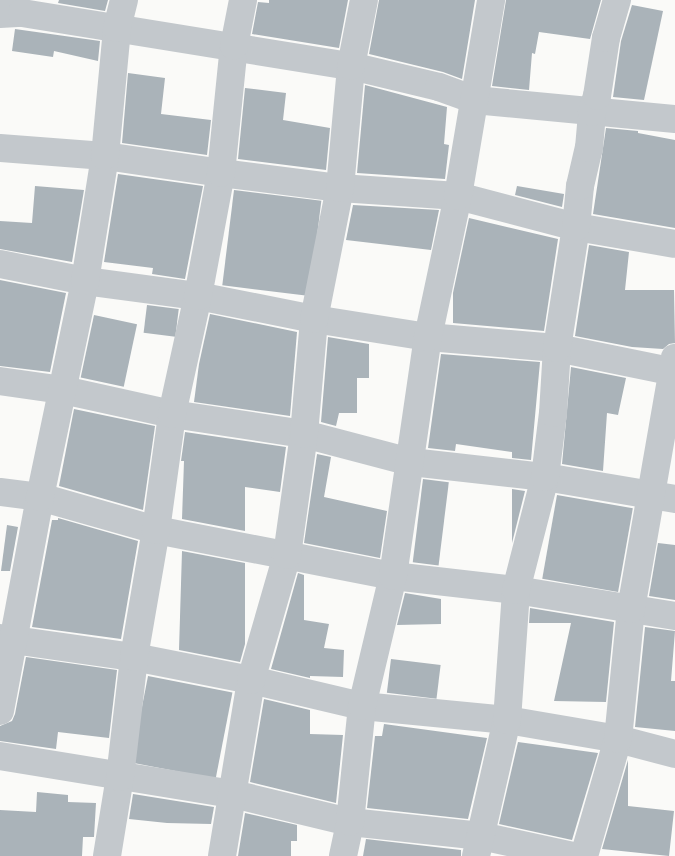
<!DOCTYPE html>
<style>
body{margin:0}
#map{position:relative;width:675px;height:856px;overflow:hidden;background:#fafaf8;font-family:"DejaVu Sans",sans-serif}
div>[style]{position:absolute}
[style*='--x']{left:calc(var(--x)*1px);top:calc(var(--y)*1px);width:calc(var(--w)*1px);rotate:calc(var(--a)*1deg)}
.building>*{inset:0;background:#aab3b9;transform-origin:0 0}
.street>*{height:28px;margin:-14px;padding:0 14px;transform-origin:14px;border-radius:14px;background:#c3c8cc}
span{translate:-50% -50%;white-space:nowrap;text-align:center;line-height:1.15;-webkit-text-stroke:5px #fff;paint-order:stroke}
</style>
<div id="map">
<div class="building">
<div style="clip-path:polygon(59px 0,108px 0,105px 11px,58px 3px)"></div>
<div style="clip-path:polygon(269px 0,348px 0,339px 48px,252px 34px,258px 2px,269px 3px)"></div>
<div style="clip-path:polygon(379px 0,475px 0,462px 79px,443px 72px,369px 54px)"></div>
<div style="clip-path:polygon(506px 0,601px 0,590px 39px,539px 32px,535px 54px,532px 53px,529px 90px,492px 86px)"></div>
<div style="clip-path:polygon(632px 5px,663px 11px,644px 100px,613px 97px,621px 41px)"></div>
<div style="clip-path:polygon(15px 29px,100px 41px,98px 61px,54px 51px,53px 57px,12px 51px)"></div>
<div style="clip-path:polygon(128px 73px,165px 78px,161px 114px,211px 120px,207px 155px,122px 143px)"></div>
<div style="clip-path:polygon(365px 85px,447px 107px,444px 144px,449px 145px,445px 179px,357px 173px)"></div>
<div style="clip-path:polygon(245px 88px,286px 93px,283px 120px,330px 128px,326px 170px,238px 159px)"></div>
<div style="clip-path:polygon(606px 128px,638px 131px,638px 133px,675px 140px,675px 228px,593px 214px)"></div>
<div style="clip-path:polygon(118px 174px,203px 186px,185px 279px,152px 274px,153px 268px,104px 262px)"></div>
<div style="clip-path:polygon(35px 186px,84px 190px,72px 262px,0 249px,0 221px,32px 223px)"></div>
<div style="clip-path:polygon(517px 186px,564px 194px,562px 207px,515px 195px)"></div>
<div style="left:234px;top:190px;width:88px;height:96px;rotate:7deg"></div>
<div style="clip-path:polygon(353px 205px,439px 210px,431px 250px,346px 240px)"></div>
<div style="clip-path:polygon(469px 218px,558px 239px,544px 331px,453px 323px,453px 293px)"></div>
<div style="clip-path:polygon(589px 245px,629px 252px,625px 290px,674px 290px,675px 343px,669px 344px,663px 349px,632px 347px,575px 336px)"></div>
<div style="clip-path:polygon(0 280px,66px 293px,50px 372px,0 366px)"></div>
<div style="left:147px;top:305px;width:32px;height:28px;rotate:7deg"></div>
<div style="clip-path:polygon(210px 314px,297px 332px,290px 416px,194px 402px,199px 364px)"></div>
<div style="left:94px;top:315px;width:44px;height:64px;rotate:12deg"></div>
<div style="clip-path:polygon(328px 337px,369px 344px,369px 378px,357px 378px,357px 413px,339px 413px,336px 426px,321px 422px)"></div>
<div style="clip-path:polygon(441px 354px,540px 362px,531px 460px,512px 458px,512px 452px,456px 444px,455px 451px,428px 448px)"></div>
<div style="clip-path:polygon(571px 367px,626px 378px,618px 415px,607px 413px,603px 471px,562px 464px)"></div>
<div style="clip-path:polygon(74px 409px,155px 426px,143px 510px,59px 486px)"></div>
<div style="clip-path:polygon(185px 432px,286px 447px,280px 492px,245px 487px,245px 531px,182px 519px,184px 461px,181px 461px)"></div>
<div style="clip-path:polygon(317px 454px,331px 457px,324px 497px,387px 511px,380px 558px,304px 543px)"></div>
<div style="left:423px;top:479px;width:26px;height:84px;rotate:7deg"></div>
<div style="clip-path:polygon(512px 489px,525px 491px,512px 543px)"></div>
<div style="left:557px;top:495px;width:77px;height:85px;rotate:10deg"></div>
<div style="clip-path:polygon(58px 518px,138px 541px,121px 639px,32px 627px,52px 520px,58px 520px)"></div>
<div style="clip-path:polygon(7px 525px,18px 527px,10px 571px,1px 571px)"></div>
<div style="clip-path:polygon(658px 543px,675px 545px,675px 600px,649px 596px)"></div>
<div style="clip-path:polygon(182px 551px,245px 563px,245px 644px,240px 662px,179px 650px)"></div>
<div style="clip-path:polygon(298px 573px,304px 575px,304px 620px,329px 624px,324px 648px,344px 650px,343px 677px,310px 676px,310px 678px,271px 669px)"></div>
<div style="clip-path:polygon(405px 593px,441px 599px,441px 624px,397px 625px)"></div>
<div style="clip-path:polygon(530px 608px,614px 622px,606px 702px,554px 701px,571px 623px,529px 623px)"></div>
<div style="clip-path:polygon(645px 627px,675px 631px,671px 681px,675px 681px,675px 731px,635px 727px)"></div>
<div style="clip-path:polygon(26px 657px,117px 670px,109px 738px,58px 732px,56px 749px,0 741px,0 726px,12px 721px,15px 714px)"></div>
<div style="left:391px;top:659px;width:50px;height:34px;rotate:7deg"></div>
<div style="left:148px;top:676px;width:86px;height:88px;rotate:11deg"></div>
<div style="clip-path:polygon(264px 699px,310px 710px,310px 734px,343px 735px,336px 803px,250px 782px)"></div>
<div style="clip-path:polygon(384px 724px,487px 738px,468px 819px,367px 808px,375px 736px,382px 736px)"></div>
<div style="clip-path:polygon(518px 742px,598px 753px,572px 840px,499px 824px)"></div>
<div style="clip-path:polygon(628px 760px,628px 806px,674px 811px,669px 856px,602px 849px)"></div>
<div style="clip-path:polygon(37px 792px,68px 795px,68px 802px,96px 803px,94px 837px,83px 837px,82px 856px,0 856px,0 810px,36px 812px)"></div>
<div style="clip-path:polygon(133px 794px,214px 807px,211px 824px,167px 823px,129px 819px)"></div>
<div style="clip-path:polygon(245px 813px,297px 825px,297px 841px,291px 841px,291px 856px,238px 856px)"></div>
<div style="clip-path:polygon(366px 839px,461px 850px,461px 856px,363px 856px)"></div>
</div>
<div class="street">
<div style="--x:0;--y:14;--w:22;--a:-3"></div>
<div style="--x:22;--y:13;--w:333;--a:9.2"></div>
<div style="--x:351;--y:66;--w:90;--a:13.4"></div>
<div style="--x:439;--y:87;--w:37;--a:20"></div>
<div style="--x:474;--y:100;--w:202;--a:5.4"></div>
<div style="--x:0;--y:148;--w:105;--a:4.4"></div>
<div style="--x:105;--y:156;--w:117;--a:8.3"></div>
<div style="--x:221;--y:173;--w:120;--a:7.2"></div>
<div style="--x:340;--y:188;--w:118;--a:3.9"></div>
<div style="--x:458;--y:196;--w:122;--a:14.7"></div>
<div style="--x:576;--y:227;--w:100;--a:9.7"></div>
<div style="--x:0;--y:264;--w:87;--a:11.3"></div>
<div style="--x:85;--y:281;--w:114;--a:7.6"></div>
<div style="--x:198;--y:296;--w:118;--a:11.2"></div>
<div style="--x:314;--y:319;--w:115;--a:9"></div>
<div style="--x:428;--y:337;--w:129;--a:4.9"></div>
<div style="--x:557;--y:348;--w:120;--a:11.5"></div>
<div style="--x:0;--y:381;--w:64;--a:8.1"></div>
<div style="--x:63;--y:390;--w:112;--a:12.4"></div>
<div style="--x:172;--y:414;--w:134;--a:8.6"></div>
<div style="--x:304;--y:434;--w:111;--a:14.7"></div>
<div style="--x:411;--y:462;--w:135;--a:6.4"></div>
<div style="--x:545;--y:477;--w:132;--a:9.6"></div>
<div style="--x:0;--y:492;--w:40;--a:7.1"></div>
<div style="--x:40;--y:497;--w:121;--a:15.9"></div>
<div style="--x:156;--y:530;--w:241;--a:11"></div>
<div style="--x:393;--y:576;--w:124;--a:6.5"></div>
<div style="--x:516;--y:590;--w:161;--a:9.3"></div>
<div style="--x:0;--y:638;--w:135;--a:8.1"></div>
<div style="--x:134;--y:657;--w:119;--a:11.1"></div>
<div style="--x:251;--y:680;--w:114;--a:13.2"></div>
<div style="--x:362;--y:706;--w:146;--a:5.5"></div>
<div style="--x:507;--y:720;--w:113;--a:9.7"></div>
<div style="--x:618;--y:739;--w:59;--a:14.7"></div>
<div style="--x:0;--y:711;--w:218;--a:-79.4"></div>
<div style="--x:40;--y:497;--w:221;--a:-78.2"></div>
<div style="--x:85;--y:281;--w:127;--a:-80.9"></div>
<div style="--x:105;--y:156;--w:129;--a:-84.6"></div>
<div style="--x:117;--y:28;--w:29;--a:-76"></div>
<div style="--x:0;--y:756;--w:236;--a:9.3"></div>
<div style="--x:233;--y:794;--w:120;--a:13.5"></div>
<div style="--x:350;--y:822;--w:132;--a:6.1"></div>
<div style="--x:481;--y:836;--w:94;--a:12.3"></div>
<div style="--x:107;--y:856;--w:80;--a:-80.7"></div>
<div style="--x:120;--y:777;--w:121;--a:-83.3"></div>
<div style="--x:134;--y:657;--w:129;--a:-80.2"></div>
<div style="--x:156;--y:530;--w:117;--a:-82.1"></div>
<div style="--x:172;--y:414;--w:121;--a:-77.6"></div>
<div style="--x:198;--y:296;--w:125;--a:-79.4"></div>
<div style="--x:221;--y:173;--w:128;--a:-84.2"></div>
<div style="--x:234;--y:46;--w:47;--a:-78.9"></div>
<div style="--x:222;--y:856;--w:178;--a:-80.6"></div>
<div style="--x:251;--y:680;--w:130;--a:-73.9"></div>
<div style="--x:287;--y:555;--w:122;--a:-82"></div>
<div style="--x:304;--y:434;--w:115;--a:-85"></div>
<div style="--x:314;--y:319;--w:134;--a:-78.8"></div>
<div style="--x:340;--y:188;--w:122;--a:-84.8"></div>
<div style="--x:351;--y:66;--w:67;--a:-78.9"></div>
<div style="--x:343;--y:856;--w:35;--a:-78"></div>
<div style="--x:350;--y:822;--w:117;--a:-84.1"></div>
<div style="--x:362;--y:706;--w:134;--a:-76.6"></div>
<div style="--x:393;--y:576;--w:242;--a:-81.7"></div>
<div style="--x:428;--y:337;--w:144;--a:-78"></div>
<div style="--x:458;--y:196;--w:199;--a:-80.4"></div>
<div style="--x:476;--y:856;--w:139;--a:-77.2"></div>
<div style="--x:507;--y:720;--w:130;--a:-86"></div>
<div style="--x:516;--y:590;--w:117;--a:-75.6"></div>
<div style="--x:545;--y:477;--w:64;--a:-82.9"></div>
<div style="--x:553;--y:413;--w:65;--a:-86.5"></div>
<div style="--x:557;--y:348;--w:122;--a:-81.1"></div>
<div style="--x:576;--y:227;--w:41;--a:-84.4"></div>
<div style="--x:580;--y:186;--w:39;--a:-77"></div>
<div style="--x:589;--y:148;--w:36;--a:-85"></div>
<div style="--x:592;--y:112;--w:17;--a:-73"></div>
<div style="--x:597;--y:96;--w:59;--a:-81.2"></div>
<div style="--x:606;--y:38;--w:40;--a:-74"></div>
<div style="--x:584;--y:856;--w:122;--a:-73.8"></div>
<div style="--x:618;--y:739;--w:131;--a:-84.3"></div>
<div style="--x:631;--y:609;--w:255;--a:-80.1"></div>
</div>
</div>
